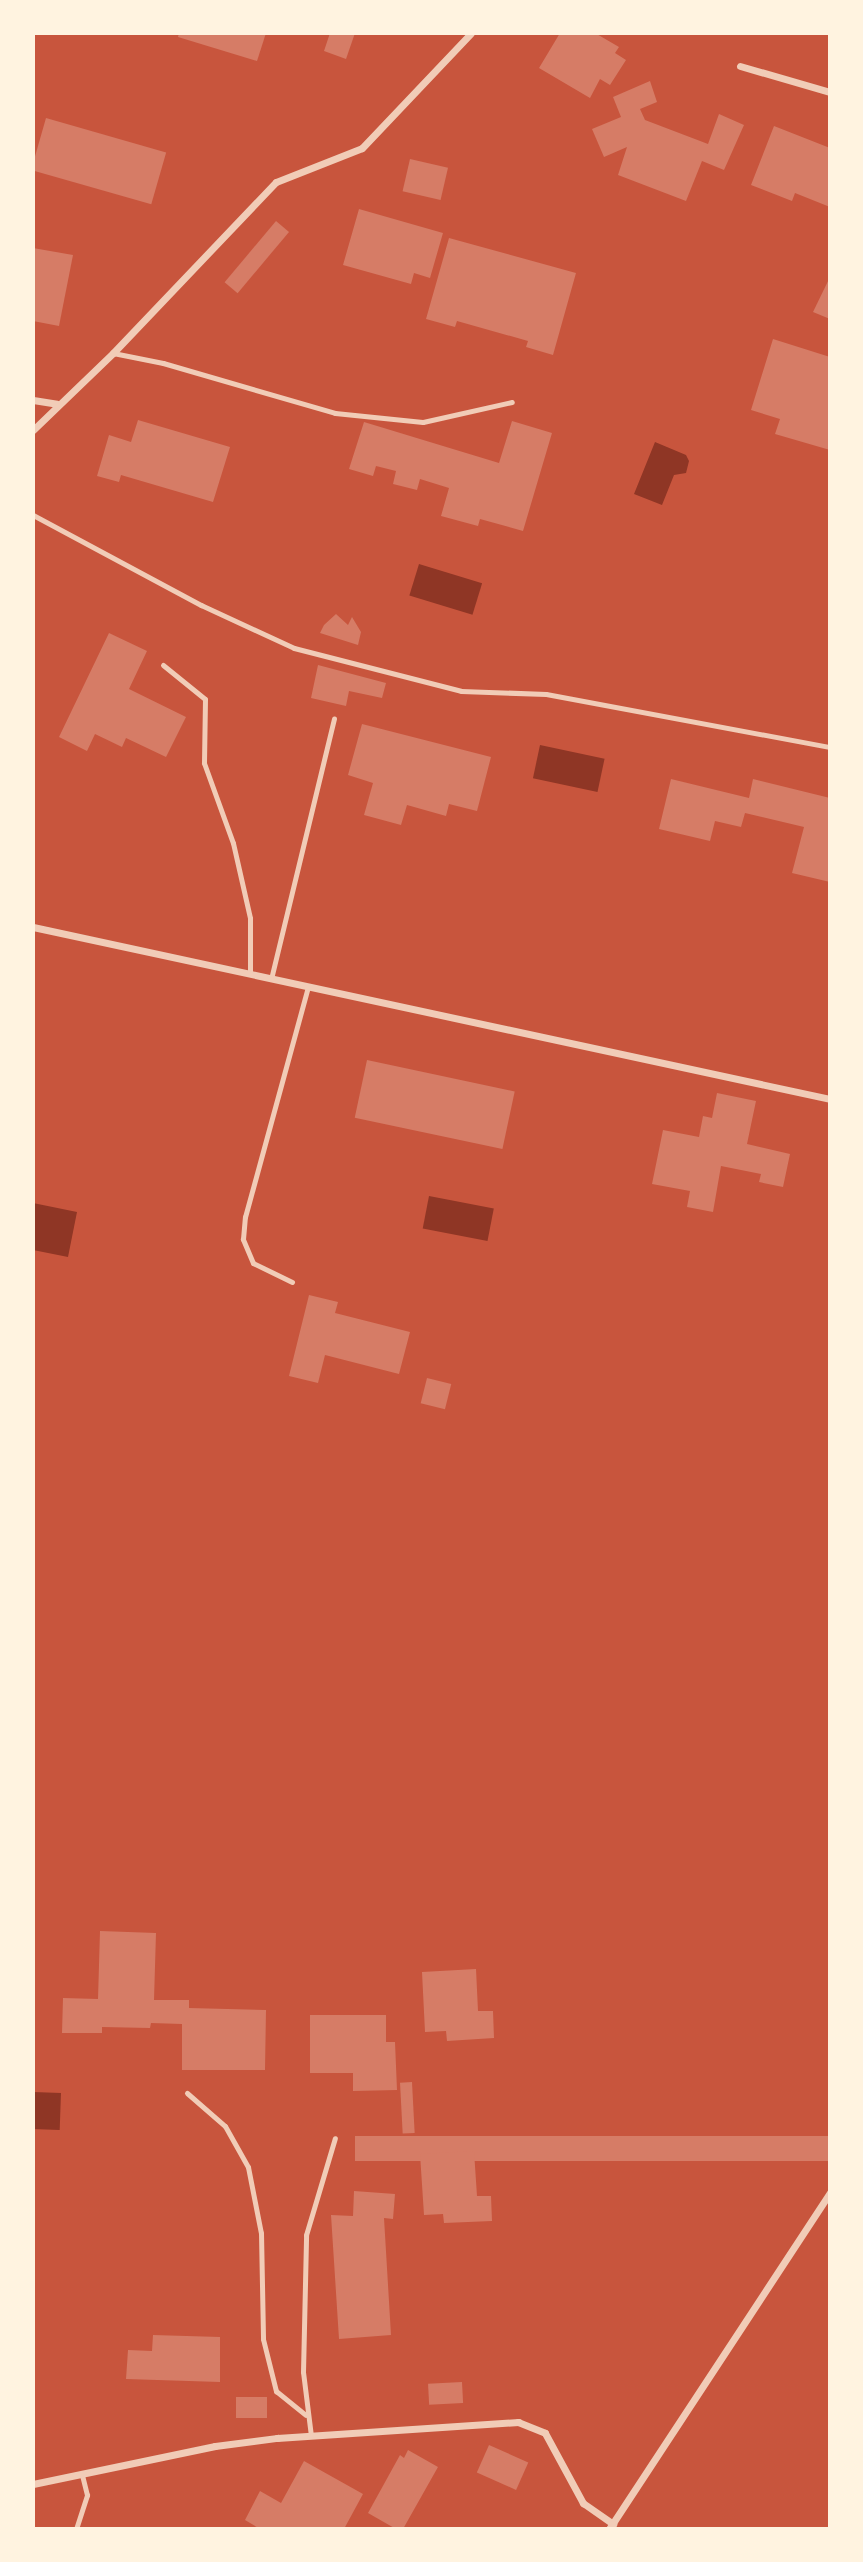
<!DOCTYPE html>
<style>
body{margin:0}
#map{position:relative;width:863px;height:2562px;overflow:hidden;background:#c8553d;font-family:Poppins,sans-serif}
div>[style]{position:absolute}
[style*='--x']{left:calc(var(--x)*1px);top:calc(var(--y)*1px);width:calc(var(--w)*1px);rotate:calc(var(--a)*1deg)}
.water>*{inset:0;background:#8f3625;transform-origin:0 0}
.building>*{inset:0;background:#d67c66;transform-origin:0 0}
.service>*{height:5px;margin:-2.5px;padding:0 2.5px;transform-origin:2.5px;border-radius:2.5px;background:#f1ccb7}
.minor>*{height:7px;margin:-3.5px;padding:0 3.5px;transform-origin:3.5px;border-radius:3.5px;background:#f1ccb7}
span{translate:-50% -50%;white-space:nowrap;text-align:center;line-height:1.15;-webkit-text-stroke:7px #fff3e0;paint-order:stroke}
.frame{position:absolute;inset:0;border:35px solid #fff3e0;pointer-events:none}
</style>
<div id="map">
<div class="water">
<div style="clip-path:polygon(655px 442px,686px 455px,689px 461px,686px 473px,674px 475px,662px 505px,634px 494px)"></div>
<div style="left:419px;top:564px;width:66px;height:33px;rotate:17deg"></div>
<div style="left:540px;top:745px;width:66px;height:34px;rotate:12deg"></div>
<div style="left:429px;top:1196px;width:66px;height:33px;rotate:11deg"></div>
<div style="clip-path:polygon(33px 1203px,77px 1212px,68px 1257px,33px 1250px)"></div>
<div style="left:33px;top:2092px;width:28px;height:37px;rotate:2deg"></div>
</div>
<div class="building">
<div style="clip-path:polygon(179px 33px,266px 33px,257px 61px,178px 37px)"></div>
<div style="clip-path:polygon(330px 33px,355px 33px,346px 59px,324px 51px)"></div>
<div style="clip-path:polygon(560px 33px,595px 33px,619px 47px,615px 53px,626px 60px,610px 85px,600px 79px,590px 98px,539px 68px)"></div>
<div style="clip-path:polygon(650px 81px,657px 102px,640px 109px,645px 120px,708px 144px,719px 114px,744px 125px,724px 170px,702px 161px,686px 201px,618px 175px,627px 147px,604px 157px,592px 129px,621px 117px,613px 97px)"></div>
<div style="left:46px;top:118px;width:125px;height:54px;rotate:16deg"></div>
<div style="clip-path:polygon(774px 126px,830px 148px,830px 207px,795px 193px,792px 201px,751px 185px)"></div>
<div style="left:410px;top:159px;width:39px;height:33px;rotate:13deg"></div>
<div style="clip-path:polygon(359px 209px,443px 233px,430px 278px,414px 273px,411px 284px,343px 265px)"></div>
<div style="left:276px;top:221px;width:17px;height:80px;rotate:40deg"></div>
<div style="clip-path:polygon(449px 238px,576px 273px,553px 355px,526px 347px,528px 341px,457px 321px,455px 327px,426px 319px)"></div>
<div style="clip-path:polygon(33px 248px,73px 255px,59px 326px,33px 321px)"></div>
<div style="clip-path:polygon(830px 277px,830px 319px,813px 312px)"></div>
<div style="clip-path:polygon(773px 339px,830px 357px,830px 450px,775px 434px,780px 419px,751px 410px)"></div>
<div style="clip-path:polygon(138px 420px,230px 447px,213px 502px,121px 475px,119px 482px,97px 476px,109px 435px,131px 442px)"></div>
<div style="clip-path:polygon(512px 421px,552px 433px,523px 531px,480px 519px,478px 526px,441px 516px,449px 488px,420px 479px,417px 490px,393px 484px,396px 471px,376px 466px,373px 476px,349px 469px,364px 422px,499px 463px)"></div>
<div style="clip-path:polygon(336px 614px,348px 625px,352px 617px,361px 632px,358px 645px,320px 633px,324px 625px)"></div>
<div style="clip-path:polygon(109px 633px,147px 651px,129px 689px,186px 717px,166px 757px,126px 738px,122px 747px,95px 734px,87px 751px,59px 737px)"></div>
<div style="clip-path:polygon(318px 665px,386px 683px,382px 698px,349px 691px,346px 706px,311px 698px)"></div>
<div style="clip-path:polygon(362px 724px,491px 757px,477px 811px,449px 804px,446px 816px,407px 805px,401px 825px,364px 815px,373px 783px,348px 775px)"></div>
<div style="clip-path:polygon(671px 779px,749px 798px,753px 779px,830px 798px,830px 882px,792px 873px,804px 827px,745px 813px,741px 827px,715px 821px,710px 841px,659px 829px)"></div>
<div style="left:367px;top:1060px;width:151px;height:59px;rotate:12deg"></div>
<div style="clip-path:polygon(717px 1093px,756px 1101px,747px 1144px,790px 1154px,783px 1187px,759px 1182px,761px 1174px,721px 1166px,713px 1212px,687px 1207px,690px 1191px,652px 1184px,663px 1130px,699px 1137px,703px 1116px,712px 1118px)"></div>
<div style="clip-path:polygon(309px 1295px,338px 1302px,335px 1313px,410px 1332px,399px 1374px,325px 1355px,318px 1383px,289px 1376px)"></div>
<div style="left:427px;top:1378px;width:25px;height:26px;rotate:14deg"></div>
<div style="clip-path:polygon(100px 1931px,156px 1933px,154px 2000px,189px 2000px,189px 2008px,266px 2010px,265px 2070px,182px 2070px,182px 2024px,151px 2023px,150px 2028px,102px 2027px,102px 2033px,62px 2033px,63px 1998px,98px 1999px)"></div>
<div style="clip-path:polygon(476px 1969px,478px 2011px,493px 2011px,494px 2038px,447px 2041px,446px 2031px,425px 2032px,422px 1972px)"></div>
<div style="clip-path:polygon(310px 2015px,386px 2015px,386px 2042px,395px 2042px,397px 2090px,353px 2091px,353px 2073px,310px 2073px)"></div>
<div style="left:412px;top:2082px;width:51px;height:12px;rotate:87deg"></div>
<div style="left:830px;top:2136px;width:25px;height:475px;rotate:90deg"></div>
<div style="clip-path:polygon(474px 2151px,477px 2196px,491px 2196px,492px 2221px,444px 2223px,443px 2214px,424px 2215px,420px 2154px)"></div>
<div style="clip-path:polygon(354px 2191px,395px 2194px,393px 2219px,384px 2218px,391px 2335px,339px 2339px,331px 2215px,353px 2216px)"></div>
<div style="clip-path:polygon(153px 2335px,220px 2337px,220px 2382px,126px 2379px,128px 2350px,152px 2351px)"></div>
<div style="left:462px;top:2382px;width:21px;height:34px;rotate:87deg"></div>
<div style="left:236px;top:2397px;width:31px;height:21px"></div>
<div style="left:489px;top:2445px;width:43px;height:30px;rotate:24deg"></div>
<div style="clip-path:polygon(408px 2450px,438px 2467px,403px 2529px,396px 2529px,368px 2513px,400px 2455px,404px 2458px)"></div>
<div style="clip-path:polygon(304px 2461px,363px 2494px,344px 2529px,260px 2529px,245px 2520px,260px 2491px,281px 2503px)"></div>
</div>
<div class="service">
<div style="--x:113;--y:353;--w:51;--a:11.3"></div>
<div style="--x:163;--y:363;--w:179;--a:16.2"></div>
<div style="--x:335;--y:413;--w:88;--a:5.8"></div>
<div style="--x:423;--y:422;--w:91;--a:-12.7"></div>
<div style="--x:33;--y:515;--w:191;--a:28.2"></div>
<div style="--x:201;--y:605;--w:102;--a:24.8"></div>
<div style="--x:294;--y:648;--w:172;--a:14.4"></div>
<div style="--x:461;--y:691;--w:85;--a:2"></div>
<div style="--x:546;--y:694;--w:289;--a:10.6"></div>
<div style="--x:163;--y:665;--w:54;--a:39"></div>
<div style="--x:205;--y:699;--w:64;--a:90.9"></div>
<div style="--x:204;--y:763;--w:85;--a:70.1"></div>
<div style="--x:233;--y:843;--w:77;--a:77.2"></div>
<div style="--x:250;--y:918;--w:56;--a:90"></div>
<div style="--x:271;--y:979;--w:268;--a:-76.4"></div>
<div style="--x:292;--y:1282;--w:43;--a:-154"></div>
<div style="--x:253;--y:1263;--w:26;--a:-113"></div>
<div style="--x:243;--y:1239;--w:22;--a:-85"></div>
<div style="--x:245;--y:1217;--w:238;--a:-74.7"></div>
<div style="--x:187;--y:2093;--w:50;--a:41"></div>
<div style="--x:225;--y:2126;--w:47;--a:60.7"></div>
<div style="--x:248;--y:2167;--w:67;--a:78.9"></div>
<div style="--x:261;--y:2233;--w:106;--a:88.9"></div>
<div style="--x:263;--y:2339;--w:54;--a:76"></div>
<div style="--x:276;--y:2391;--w:38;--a:39"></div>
<div style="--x:311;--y:2436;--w:64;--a:-97.1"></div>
<div style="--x:303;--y:2372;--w:137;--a:-88.7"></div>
<div style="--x:306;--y:2235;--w:101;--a:-73.4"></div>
<div style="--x:76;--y:2529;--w:36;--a:-72"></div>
<div style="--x:87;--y:2495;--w:21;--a:-104"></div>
</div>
<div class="minor">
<div style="--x:740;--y:66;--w:94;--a:16.1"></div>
<div style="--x:33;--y:400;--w:24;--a:9"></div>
<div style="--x:33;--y:430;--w:111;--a:-43.9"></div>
<div style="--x:113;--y:353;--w:236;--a:-46.4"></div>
<div style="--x:276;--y:182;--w:92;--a:-21.6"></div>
<div style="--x:362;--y:148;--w:158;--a:-46.5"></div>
<div style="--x:33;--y:927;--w:815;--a:12.18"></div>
<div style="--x:33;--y:2484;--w:186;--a:-11.8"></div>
<div style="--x:215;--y:2446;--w:63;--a:-7.4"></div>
<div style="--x:277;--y:2438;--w:242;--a:-3.8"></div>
<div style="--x:518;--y:2422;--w:29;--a:22"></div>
<div style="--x:545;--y:2433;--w:80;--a:61.5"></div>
<div style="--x:583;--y:2503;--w:37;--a:35"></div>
<div style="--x:609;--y:2529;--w:403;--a:-56.7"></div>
</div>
<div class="frame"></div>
</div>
